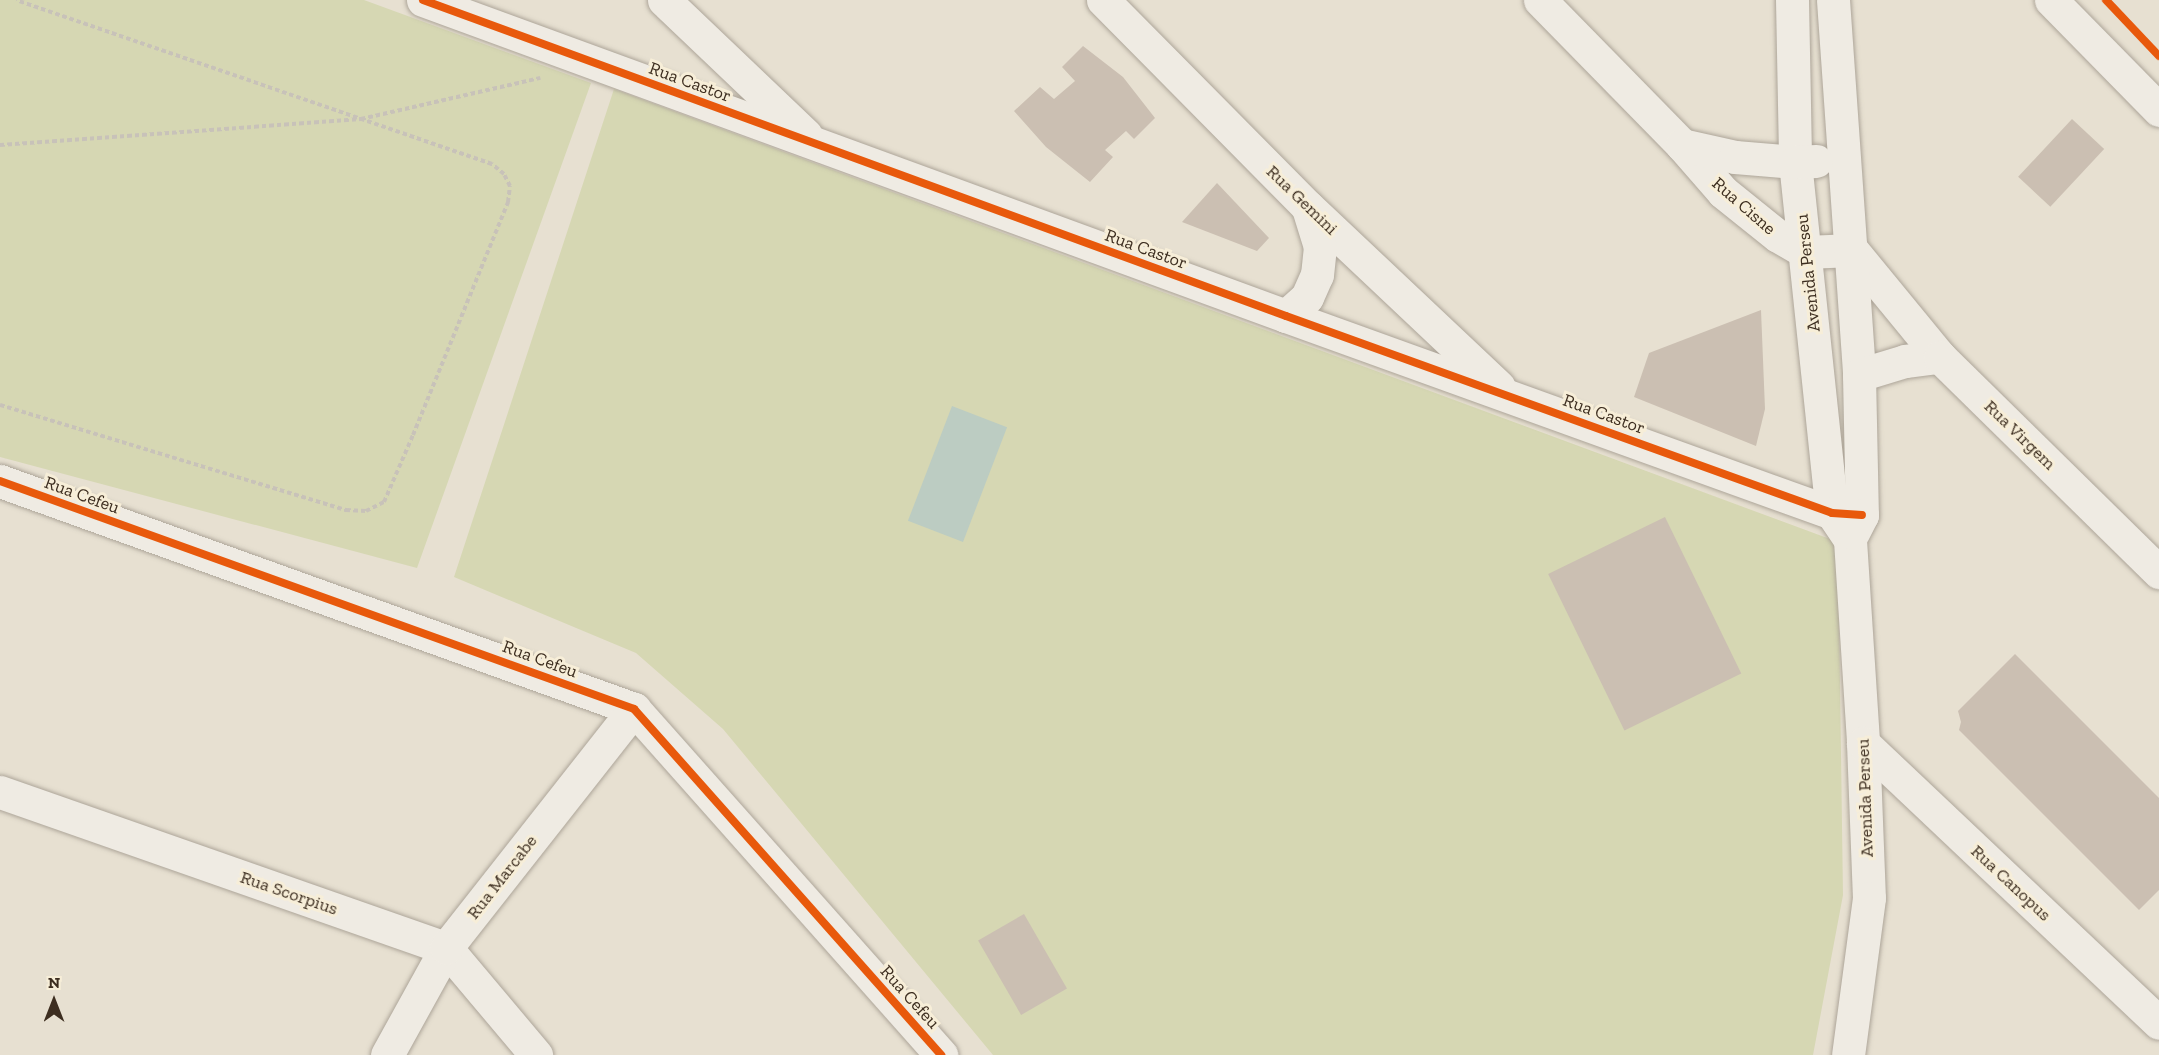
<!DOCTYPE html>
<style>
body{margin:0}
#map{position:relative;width:2159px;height:1055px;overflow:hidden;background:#e7e0d1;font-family:"Zilla Slab",serif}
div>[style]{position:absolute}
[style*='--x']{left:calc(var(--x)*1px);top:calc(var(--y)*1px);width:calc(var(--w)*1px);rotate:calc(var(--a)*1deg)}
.green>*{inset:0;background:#d6d7b3}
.water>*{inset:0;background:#bcccc2;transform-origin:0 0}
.building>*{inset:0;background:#cbbfb2;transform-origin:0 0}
.path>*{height:4px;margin-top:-2px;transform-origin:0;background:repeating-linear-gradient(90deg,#c8c2b9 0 4.5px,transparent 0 7.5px)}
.roads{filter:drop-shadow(0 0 2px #ada599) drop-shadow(0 0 2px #ada599)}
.street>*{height:33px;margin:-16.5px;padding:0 16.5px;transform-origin:16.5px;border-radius:16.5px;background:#efebe3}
.secondary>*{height:33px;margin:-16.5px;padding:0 16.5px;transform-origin:16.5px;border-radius:16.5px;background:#efebe3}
.cycleway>*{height:8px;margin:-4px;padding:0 4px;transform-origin:4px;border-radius:4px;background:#e8590c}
span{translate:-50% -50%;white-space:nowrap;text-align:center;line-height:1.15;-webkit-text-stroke:6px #f7eed8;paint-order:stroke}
.street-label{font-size:18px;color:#3d2e20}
.north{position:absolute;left:24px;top:971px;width:60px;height:60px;-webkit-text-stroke:4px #f7eed8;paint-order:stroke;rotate:0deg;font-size:16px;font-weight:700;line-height:24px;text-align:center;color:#3d2e20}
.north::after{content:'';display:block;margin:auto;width:21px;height:27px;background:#3d2e20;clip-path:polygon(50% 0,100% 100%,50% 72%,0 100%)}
</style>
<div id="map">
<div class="green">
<div style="clip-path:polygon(0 0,364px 0,591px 83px,417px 568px,0 457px)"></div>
<div style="clip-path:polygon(614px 89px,1838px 542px,1843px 895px,1813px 1055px,993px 1055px,723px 729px,636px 653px,454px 577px)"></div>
</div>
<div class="water">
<div style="left:952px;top:406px;width:59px;height:123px;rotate:21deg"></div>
</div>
<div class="building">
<div style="clip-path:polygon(1083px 46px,1123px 77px,1155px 118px,1134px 139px,1126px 131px,1105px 150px,1113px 157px,1090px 182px,1046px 147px,1014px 111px,1040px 87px,1054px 99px,1075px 81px,1062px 67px)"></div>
<div style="left:2072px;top:119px;width:44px;height:79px;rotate:43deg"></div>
<div style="clip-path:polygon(1217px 183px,1269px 238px,1257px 251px,1182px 222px)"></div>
<div style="clip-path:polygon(1761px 310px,1765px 409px,1756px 446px,1634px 397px,1649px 353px)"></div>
<div style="left:1665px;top:517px;width:174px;height:130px;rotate:64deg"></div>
<div style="clip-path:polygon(2015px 654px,2159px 798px,2159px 890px,2139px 910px,1959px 730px,1961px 722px,1958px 711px)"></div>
<div style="left:1024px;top:914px;width:86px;height:53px;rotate:60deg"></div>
</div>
<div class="path">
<div style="--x:0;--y:145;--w:362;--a:-4.1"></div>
<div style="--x:361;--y:119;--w:184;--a:-12.9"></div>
<div style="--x:0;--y:405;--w:362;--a:16.9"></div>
<div style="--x:346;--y:510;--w:20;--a:3"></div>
<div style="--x:366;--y:511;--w:20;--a:-27"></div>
<div style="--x:384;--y:502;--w:73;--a:-66.6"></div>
<div style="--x:413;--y:435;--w:252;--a:-67.8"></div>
<div style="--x:508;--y:202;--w:16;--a:-83"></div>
<div style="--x:510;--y:186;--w:13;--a:-117"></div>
<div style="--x:504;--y:174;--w:16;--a:-140"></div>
<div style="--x:492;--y:164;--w:503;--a:-160.99"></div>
</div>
<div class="roads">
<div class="street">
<div style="--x:423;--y:0;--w:919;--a:20.11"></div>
<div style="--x:1286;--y:316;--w:580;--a:19.84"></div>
<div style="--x:1832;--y:513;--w:30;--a:4"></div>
<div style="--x:664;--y:0;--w:196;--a:43.6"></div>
<div style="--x:1103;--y:0;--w:291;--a:45.3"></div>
<div style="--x:1308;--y:207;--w:262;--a:43.3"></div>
<div style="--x:1540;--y:0;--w:203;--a:45.6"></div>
<div style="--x:1682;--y:145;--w:62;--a:48.9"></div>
<div style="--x:1723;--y:192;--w:70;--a:38.7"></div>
<div style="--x:1778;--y:236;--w:32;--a:30"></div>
<div style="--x:1806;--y:252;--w:46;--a:-2.5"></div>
<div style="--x:1852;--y:250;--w:139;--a:50.6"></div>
<div style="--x:1792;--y:0;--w:162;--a:88.9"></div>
<div style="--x:1795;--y:162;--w:353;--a:84"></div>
<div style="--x:1832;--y:513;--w:32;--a:56"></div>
<div style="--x:1850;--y:540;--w:203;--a:86.3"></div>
<div style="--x:1863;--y:743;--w:155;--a:87.8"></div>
<div style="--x:1869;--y:898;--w:158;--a:97.6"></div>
<div style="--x:1833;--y:0;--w:376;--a:86"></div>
<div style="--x:1859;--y:375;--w:140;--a:88.8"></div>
<div style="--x:1862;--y:515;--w:20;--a:117"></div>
<div style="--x:1682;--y:145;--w:54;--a:12.8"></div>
<div style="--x:1735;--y:157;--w:60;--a:4.8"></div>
<div style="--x:1795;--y:162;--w:21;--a:-3"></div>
<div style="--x:1286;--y:316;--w:28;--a:-42"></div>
<div style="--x:1307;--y:297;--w:24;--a:-66"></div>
<div style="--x:1317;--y:275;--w:28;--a:-84"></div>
<div style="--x:1320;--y:247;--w:41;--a:-107.1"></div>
<div style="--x:1859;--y:375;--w:48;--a:-16.9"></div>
<div style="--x:1905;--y:361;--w:35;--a:-7"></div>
<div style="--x:1940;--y:357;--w:307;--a:44.5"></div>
<div style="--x:0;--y:481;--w:674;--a:19.78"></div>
<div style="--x:634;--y:709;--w:463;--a:48.4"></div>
<div style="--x:1863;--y:743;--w:407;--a:43.4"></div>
<div style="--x:0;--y:792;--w:472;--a:19.3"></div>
<div style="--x:446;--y:948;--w:140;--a:49.9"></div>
<div style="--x:387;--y:1055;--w:122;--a:-61.1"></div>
<div style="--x:446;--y:948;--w:304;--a:-51.8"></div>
</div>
<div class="secondary">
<div style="--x:2051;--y:0;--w:154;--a:45.5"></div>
</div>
</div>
<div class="cycleway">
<div style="--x:423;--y:0;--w:919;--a:20.11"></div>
<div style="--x:1286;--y:316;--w:580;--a:19.84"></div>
<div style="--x:1832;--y:513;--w:30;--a:4"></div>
<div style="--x:2106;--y:0;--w:77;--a:46.6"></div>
<div style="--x:0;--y:481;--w:674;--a:19.78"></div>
<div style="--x:634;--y:709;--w:463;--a:48.4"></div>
</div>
<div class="street-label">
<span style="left:690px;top:82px;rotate:20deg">Rua Castor</span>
<span style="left:1302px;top:200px;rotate:44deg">Rua Gemini</span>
<span style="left:1744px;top:206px;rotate:41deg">Rua Cisne</span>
<span style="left:1146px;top:249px;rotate:20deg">Rua Castor</span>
<span style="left:1808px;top:273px;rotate:-96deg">Avenida Perseu</span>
<span style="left:1604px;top:414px;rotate:20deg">Rua Castor</span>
<span style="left:2020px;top:435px;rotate:44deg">Rua Virgem</span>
<span style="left:82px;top:495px;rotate:20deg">Rua Cefeu</span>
<span style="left:540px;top:659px;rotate:20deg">Rua Cefeu</span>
<span style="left:1865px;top:798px;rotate:-92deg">Avenida Perseu</span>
<span style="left:502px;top:877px;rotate:-52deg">Rua Marcabe</span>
<span style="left:2011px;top:883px;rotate:43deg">Rua Canopus</span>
<span style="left:289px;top:893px;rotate:19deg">Rua Scorpius</span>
<span style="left:910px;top:997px;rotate:48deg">Rua Cefeu</span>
</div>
<div class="north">N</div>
</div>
